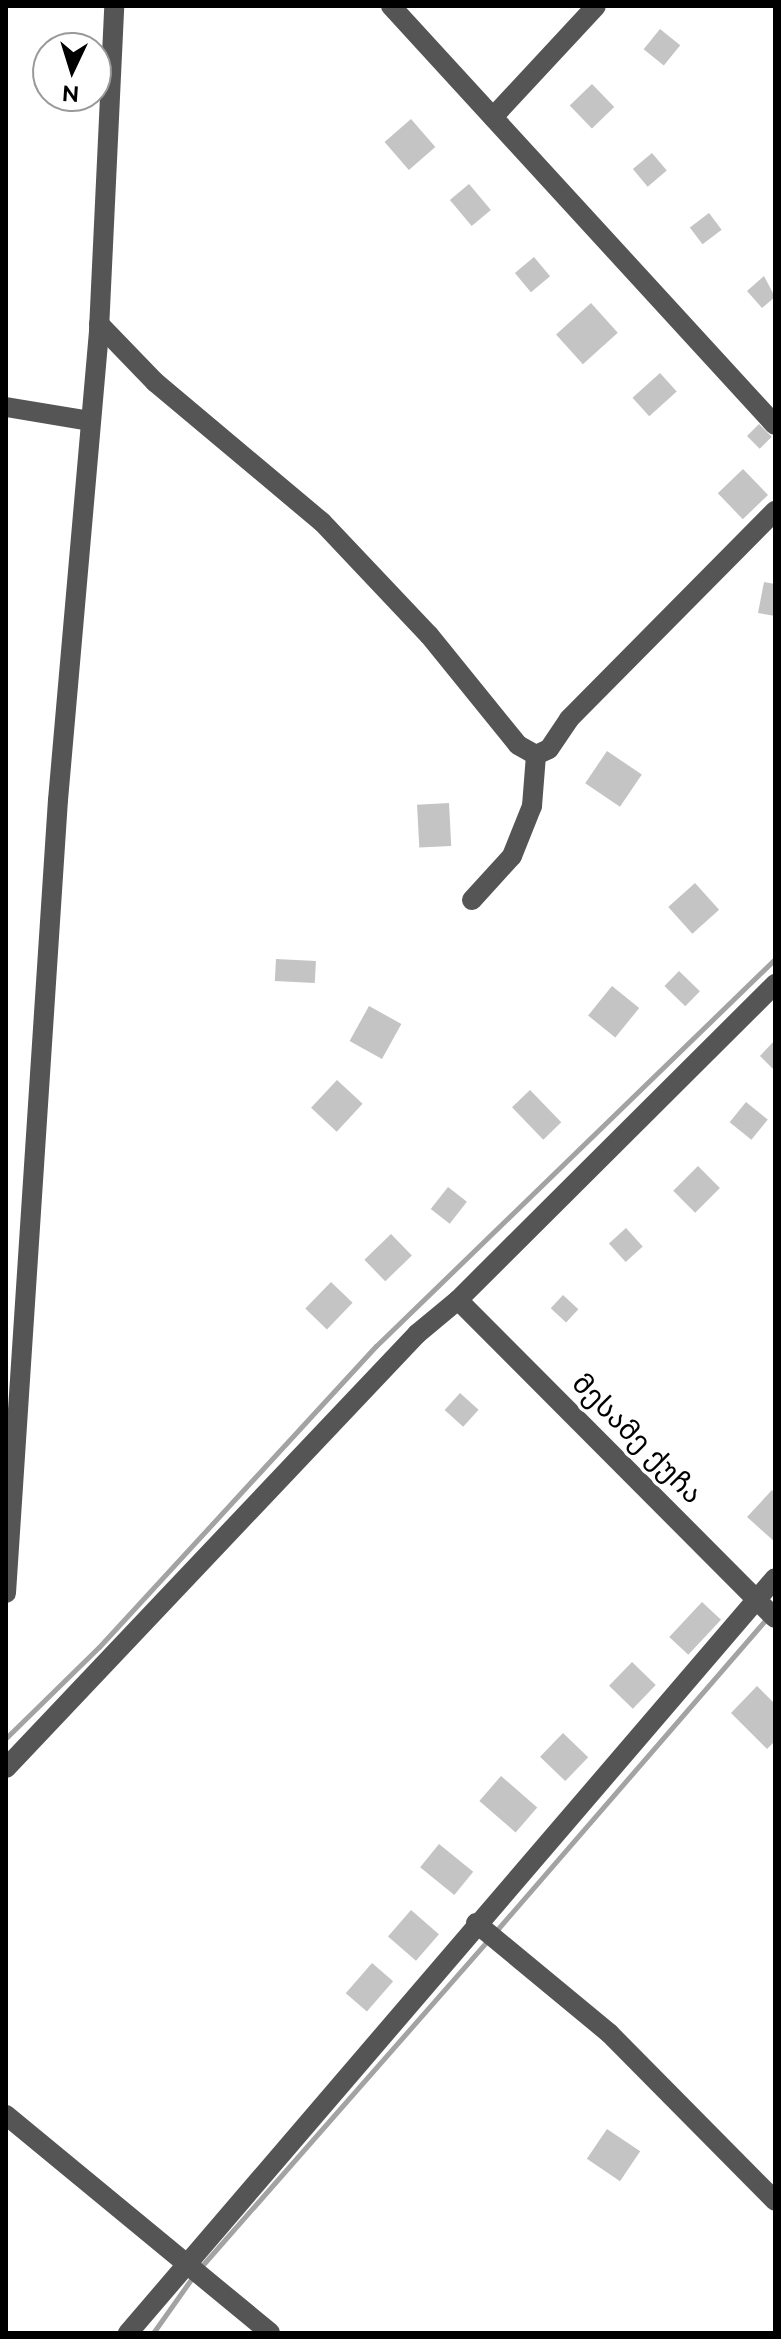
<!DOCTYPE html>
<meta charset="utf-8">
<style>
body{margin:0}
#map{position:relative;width:781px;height:2339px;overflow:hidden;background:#fff;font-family:Raleway,"Noto Sans Georgian",sans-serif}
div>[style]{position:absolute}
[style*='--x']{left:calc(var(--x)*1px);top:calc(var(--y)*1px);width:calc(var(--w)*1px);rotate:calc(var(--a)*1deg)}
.stream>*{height:5px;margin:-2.5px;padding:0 2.5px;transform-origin:2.5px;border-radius:2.5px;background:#a3a3a3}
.building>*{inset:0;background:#c4c4c4;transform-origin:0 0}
.minor>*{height:20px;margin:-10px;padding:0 10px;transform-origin:10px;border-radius:10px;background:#555}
span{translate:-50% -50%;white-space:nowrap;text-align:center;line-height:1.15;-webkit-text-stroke:7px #fff;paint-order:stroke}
.street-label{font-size:28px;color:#000}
.frame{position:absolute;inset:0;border:8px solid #000;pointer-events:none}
.north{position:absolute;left:32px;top:32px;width:80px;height:80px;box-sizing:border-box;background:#fff;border:2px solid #999;border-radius:50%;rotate:184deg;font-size:22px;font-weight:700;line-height:32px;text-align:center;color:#000}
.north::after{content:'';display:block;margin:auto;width:28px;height:36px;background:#000;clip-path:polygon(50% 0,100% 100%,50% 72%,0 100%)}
</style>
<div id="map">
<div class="stream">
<div style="--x:6;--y:1738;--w:130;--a:-44.4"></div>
<div style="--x:99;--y:1647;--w:409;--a:-47.4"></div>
<div style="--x:376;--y:1346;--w:556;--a:-44.13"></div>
<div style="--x:496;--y:1931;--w:414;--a:-49.1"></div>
<div style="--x:200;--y:2268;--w:438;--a:-48.7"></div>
<div style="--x:153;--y:2333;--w:71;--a:-54.7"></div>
</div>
<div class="building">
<div style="left:660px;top:29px;width:26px;height:26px;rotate:39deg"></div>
<div style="left:592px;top:84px;width:32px;height:31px;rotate:46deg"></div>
<div style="left:411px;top:119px;width:37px;height:35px;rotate:49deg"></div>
<div style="left:652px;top:153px;width:23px;height:25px;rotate:50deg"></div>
<div style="left:469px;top:184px;width:34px;height:25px;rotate:50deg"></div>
<div style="left:709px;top:213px;width:21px;height:24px;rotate:53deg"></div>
<div style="left:534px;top:257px;width:25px;height:25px;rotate:50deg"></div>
<div style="clip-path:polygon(764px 276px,775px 297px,762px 308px,747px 291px)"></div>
<div style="left:591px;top:303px;width:40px;height:47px;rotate:48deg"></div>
<div style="left:660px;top:373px;width:25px;height:37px;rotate:48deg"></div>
<div style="left:759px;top:424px;width:18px;height:17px;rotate:45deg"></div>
<div style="left:743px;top:469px;width:36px;height:35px;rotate:46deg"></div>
<div style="clip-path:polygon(764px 582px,775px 584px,775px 616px,758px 613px)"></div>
<div style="left:607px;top:751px;width:42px;height:39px;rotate:34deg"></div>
<div style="left:449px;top:803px;width:43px;height:32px;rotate:87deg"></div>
<div style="left:695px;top:883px;width:36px;height:36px;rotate:48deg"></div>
<div style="left:276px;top:959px;width:40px;height:22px;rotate:3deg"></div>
<div style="left:679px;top:971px;width:29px;height:21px;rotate:44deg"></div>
<div style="left:612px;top:986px;width:35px;height:38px;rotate:39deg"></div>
<div style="left:369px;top:1006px;width:37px;height:40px;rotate:29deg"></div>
<div style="clip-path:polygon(775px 1040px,775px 1071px,760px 1056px)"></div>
<div style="left:337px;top:1080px;width:35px;height:38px;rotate:43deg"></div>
<div style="left:530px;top:1090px;width:45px;height:25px;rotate:46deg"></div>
<div style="left:746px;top:1102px;width:28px;height:26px;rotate:39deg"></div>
<div style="left:698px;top:1166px;width:31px;height:35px;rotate:45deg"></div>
<div style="left:448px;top:1187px;width:24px;height:28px;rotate:38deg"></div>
<div style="left:626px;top:1228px;width:25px;height:23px;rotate:48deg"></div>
<div style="left:391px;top:1234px;width:30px;height:37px;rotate:46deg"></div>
<div style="left:331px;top:1282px;width:30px;height:37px;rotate:44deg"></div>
<div style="left:563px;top:1295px;width:21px;height:18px;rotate:43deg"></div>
<div style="left:460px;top:1393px;width:25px;height:23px;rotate:42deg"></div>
<div style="clip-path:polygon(772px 1490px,775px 1493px,775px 1542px,747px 1517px)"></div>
<div style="left:702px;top:1602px;width:26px;height:48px;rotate:43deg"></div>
<div style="left:632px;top:1662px;width:33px;height:33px;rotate:44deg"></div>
<div style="clip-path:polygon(757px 1686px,775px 1704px,775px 1741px,767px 1749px,731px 1713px)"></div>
<div style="left:563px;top:1733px;width:35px;height:33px;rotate:44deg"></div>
<div style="left:501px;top:1776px;width:48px;height:33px;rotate:41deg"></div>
<div style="left:439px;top:1844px;width:44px;height:30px;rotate:39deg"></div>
<div style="left:411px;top:1910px;width:37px;height:35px;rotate:41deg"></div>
<div style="left:372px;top:1963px;width:28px;height:40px;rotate:41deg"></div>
<div style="left:607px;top:2129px;width:40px;height:36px;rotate:34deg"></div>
</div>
<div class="minor">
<div style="--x:391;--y:6;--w:568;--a:47.5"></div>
<div style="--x:493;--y:117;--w:151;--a:-47.1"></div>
<div style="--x:99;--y:324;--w:81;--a:46"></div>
<div style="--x:155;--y:382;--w:218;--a:40"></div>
<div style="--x:322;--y:522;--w:156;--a:46.6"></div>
<div style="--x:429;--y:635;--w:141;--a:51"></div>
<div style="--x:518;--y:745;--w:21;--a:29"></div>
<div style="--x:536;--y:755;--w:14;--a:-25"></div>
<div style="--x:549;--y:749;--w:36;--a:-56"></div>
<div style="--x:569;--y:719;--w:293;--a:-45.3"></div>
<div style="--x:6;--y:407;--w:86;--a:9.4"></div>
<div style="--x:472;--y:900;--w:59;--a:-47.7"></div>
<div style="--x:512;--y:856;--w:54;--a:-68.2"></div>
<div style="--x:532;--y:806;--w:51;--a:-85.5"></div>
<div style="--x:458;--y:1300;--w:449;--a:45.1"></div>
<div style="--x:6;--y:1593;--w:795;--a:-86.25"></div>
<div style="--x:58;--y:800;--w:472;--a:-85"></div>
<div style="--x:99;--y:330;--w:324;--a:-87.3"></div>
<div style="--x:6;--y:1768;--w:598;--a:-46.56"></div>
<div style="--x:417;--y:1334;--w:53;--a:-39.7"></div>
<div style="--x:458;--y:1300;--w:448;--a:-44.9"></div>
<div style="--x:476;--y:1923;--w:173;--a:39.6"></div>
<div style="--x:609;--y:2033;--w:236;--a:45.3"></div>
<div style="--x:6;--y:2115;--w:342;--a:39.5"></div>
<div style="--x:128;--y:2333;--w:994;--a:-49.4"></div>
</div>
<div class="street-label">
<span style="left:637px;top:1439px;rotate:45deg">მესამე ქუჩა</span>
</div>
<div class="frame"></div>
<div class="north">N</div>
</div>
